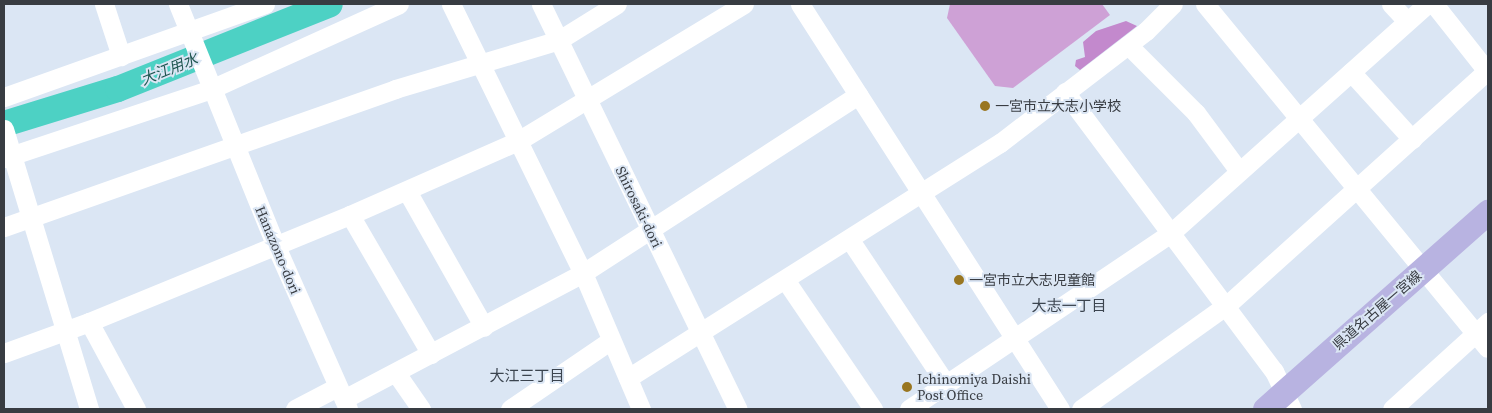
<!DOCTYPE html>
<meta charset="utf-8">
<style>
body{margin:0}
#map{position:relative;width:1492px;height:413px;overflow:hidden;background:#dbe6f4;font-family:"Source Serif 4","Noto Sans JP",serif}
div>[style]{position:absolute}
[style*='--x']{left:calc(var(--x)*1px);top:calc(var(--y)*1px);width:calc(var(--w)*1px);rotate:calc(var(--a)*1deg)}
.green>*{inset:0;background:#cea1d6}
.forest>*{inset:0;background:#c389cd}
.river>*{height:26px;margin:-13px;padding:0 13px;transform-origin:13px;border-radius:13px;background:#4dd1c4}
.minor>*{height:19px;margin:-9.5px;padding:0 9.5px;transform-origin:9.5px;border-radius:9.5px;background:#fff}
.major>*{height:25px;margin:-12.5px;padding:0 12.5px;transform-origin:12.5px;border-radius:12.5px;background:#b8b3e1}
.dots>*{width:14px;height:14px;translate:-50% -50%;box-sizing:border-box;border:2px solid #dbe6f4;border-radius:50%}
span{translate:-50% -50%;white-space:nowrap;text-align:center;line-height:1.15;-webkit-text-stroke:4px #dbe6f4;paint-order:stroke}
.poi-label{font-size:14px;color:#383c42}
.left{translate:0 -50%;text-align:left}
.street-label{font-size:14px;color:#383c42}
.water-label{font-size:15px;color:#1f5550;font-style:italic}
.neighbourhood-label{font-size:15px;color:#3b444f}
.frame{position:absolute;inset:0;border:5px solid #383c42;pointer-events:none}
</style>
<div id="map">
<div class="green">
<div style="clip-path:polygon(950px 4px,1102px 4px,1110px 15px,1013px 88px,995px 86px,947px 18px)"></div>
</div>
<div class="forest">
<div style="clip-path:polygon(1126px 21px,1137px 26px,1080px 70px,1075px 66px,1076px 60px,1085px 57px,1083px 42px,1096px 31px)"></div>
</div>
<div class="river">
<div style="--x:4;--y:124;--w:119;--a:-17.1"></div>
<div style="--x:118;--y:89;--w:228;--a:-21.8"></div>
</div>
<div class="minor">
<div style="--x:104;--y:4;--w:55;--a:71.9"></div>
<div style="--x:178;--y:4;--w:259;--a:68"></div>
<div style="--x:275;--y:244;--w:180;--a:66.1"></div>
<div style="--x:451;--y:4;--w:300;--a:63.9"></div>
<div style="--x:583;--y:273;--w:148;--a:66.9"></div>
<div style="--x:541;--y:4;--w:450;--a:64.1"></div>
<div style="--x:800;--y:4;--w:481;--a:57.3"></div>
<div style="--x:1205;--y:4;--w:445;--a:50.6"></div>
<div style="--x:1391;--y:4;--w:23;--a:47"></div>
<div style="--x:1434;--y:4;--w:85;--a:51.7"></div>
<div style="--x:1128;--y:45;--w:96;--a:45"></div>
<div style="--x:1196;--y:113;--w:72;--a:53.4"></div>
<div style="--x:1351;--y:72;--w:91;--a:47.7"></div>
<div style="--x:1065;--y:92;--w:349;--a:53.2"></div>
<div style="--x:1274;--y:371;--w:42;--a:64.7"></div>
<div style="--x:4;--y:97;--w:277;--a:-19.6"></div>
<div style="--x:4;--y:129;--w:293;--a:73.1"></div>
<div style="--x:4;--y:158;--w:218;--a:-18.4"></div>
<div style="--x:211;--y:89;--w:206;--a:-24.3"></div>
<div style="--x:407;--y:191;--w:156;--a:60.5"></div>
<div style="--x:350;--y:215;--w:161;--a:59.8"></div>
<div style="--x:4;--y:227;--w:415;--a:-19.4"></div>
<div style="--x:395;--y:89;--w:171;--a:-16.6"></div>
<div style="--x:559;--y:40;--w:68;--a:-31.8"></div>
<div style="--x:850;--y:240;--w:173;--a:56.3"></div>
<div style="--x:786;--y:281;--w:155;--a:55.8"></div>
<div style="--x:89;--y:322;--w:99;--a:61.6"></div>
<div style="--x:4;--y:353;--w:90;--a:-20"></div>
<div style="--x:89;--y:322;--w:282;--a:-22.3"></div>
<div style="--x:350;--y:215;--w:184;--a:-23.8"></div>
<div style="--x:518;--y:141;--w:264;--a:-31.2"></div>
<div style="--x:396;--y:373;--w:44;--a:55.2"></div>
<div style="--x:628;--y:378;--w:440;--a:-32.3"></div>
<div style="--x:1000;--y:143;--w:184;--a:-37.5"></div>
<div style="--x:1146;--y:31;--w:38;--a:-45"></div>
<div style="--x:344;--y:399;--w:270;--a:-27.8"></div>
<div style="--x:583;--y:273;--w:328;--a:-32.9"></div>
<div style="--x:295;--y:409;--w:47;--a:-27.6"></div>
<div style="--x:510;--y:409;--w:122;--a:-34.3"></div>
<div style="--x:909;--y:409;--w:317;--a:-33.9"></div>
<div style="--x:1172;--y:232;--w:342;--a:-41.8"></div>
<div style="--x:1081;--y:409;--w:179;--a:-35.5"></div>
<div style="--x:1227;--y:305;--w:351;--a:-42"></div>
<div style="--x:1392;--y:409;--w:130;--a:-42.2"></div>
</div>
<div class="major">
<div style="--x:1265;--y:409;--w:298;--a:-41.5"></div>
</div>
<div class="dots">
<div style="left:985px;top:106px;background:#997620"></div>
<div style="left:959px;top:280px;background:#997620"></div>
<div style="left:907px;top:387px;background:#997620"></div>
</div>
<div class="poi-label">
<span class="left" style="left:995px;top:106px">一宮市立大志小学校</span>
<span class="left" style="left:969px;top:280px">一宮市立大志児童館</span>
<span class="left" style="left:917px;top:387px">Ichinomiya Daishi<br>Post Office</span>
</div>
<div class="street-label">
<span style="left:639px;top:207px;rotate:64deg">Shirosaki-dori</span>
<span style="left:278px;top:250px;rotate:67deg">Hanazono-dori</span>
<span style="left:1377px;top:310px;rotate:-41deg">県道名古屋一宮線</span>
</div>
<div class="water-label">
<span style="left:169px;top:69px;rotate:-22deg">大江用水</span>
</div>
<div class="neighbourhood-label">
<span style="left:1069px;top:306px">大志一丁目</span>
<span style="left:527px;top:376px">大江三丁目</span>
</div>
<div class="frame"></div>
</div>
